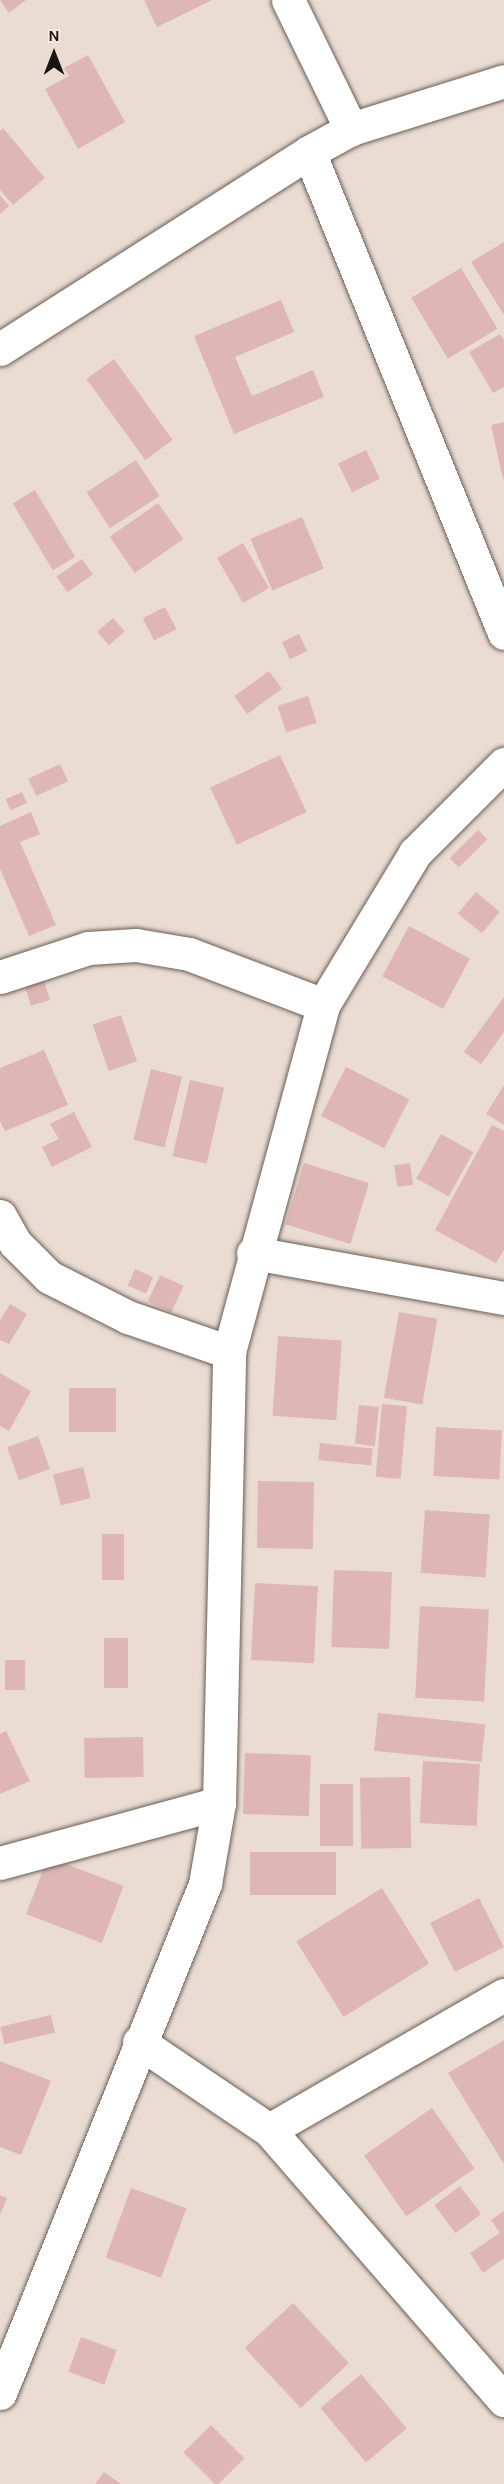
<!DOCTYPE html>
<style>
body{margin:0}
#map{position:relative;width:504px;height:2484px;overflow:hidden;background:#eadcd2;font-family:Karla,sans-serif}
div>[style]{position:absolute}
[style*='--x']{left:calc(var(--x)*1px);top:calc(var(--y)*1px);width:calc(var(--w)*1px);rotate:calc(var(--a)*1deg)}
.building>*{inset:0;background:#deb7b4;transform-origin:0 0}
.roads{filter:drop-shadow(0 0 2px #6a5e55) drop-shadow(0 0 2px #6a5e55)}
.street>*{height:33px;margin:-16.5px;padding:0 16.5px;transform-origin:16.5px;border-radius:16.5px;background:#fff}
span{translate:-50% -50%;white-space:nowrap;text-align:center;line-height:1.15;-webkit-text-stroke:5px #f7e9df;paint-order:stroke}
.north{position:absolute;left:24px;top:24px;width:60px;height:60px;-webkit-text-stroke:4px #f7e9df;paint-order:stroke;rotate:0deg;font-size:16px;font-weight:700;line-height:24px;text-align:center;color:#191511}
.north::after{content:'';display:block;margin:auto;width:21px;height:27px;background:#191511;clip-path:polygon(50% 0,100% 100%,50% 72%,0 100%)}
</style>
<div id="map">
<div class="building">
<div style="clip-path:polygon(0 0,26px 0,9px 13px)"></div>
<div style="clip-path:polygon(144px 0,212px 0,157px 27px)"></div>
<div style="clip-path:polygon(88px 55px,125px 122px,78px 149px,45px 89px,69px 76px,64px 68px)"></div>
<div style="clip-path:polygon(3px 128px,45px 178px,13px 205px,0 190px,0 131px)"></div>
<div style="clip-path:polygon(0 195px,9px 206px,0 214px)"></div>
<div style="clip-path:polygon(504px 242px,504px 315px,471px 262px)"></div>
<div style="left:461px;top:268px;width:71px;height:58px;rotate:59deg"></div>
<div style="clip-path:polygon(281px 300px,294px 332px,235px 357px,252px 396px,313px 370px,324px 397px,234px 434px,194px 336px)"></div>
<div style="clip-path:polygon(500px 334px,504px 340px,504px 387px,493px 393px,469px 352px)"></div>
<div style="left:114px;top:359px;width:100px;height:34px;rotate:54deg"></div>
<div style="clip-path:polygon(504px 422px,504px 479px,503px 479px,491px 425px)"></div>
<div style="left:366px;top:450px;width:32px;height:31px;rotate:64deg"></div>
<div style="left:136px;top:460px;width:43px;height:59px;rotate:57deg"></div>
<div style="left:35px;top:490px;width:78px;height:26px;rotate:59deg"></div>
<div style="left:158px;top:503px;width:44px;height:59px;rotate:55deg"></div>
<div style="left:302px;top:517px;width:56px;height:56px;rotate:67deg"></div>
<div style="left:243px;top:543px;width:52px;height:30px;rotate:60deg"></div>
<div style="left:82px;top:559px;width:19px;height:31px;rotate:55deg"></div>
<div style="left:165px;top:607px;width:25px;height:25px;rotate:63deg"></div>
<div style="left:113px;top:618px;width:18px;height:21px;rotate:49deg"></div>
<div style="left:299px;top:634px;width:19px;height:19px;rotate:65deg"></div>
<div style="left:269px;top:671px;width:22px;height:43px;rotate:54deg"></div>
<div style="left:308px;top:696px;width:28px;height:32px;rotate:72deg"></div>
<div style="left:280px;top:755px;width:63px;height:77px;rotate:65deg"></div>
<div style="left:60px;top:764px;width:19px;height:35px;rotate:65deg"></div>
<div style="left:22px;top:792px;width:12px;height:18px;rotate:66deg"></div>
<div style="clip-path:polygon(31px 812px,40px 834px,20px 842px,56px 925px,29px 936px,0 869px,0 826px)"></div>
<div style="left:478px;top:830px;width:13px;height:40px;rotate:45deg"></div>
<div style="left:476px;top:892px;width:31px;height:28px;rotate:40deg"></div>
<div style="left:409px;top:926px;width:69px;height:57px;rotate:28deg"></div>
<div style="left:43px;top:977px;width:24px;height:20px;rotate:73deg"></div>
<div style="clip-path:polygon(504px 997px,504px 1032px,481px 1064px,464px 1052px)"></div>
<div style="left:121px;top:1015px;width:49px;height:30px;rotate:71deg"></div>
<div style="clip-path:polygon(44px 1050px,68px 1105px,5px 1131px,0 1121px,0 1068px)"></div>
<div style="left:346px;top:1067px;width:71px;height:55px;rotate:27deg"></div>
<div style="left:151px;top:1069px;width:32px;height:73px;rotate:14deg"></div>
<div style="left:190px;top:1080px;width:35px;height:78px;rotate:13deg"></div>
<div style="clip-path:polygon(504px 1085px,504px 1125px,486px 1114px)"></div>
<div style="clip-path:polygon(74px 1112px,92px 1147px,52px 1167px,42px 1147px,59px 1139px,50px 1124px)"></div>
<div style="clip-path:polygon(492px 1125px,504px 1131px,504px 1250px,496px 1263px,435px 1230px)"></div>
<div style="left:441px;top:1134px;width:37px;height:51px;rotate:29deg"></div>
<div style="left:304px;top:1163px;width:68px;height:64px;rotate:17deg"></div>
<div style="left:410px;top:1163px;width:22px;height:16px;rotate:82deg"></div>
<div style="left:135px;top:1269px;width:20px;height:18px;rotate:24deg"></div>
<div style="left:160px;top:1275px;width:26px;height:29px;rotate:25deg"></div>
<div style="clip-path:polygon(10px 1304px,27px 1314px,9px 1344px,0 1340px,0 1320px)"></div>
<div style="left:399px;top:1312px;width:39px;height:87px;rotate:10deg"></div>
<div style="left:278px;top:1336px;width:64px;height:80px;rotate:4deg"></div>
<div style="clip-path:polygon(0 1373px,31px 1391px,9px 1431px,0 1426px)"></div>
<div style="left:69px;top:1388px;width:47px;height:44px"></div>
<div style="left:382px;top:1404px;width:25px;height:73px;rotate:5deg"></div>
<div style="left:359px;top:1405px;width:20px;height:39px;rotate:6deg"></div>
<div style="left:436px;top:1427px;width:66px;height:49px;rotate:3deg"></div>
<div style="left:38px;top:1436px;width:35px;height:33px;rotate:70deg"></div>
<div style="left:320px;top:1443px;width:53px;height:17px;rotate:6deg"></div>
<div style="left:83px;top:1467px;width:32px;height:31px;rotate:76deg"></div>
<div style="left:258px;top:1481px;width:56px;height:67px;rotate:1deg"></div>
<div style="left:425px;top:1510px;width:65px;height:63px;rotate:4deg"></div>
<div style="left:102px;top:1534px;width:22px;height:46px"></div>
<div style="left:334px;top:1570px;width:58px;height:77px;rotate:2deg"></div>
<div style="left:255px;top:1583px;width:63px;height:77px;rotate:3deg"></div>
<div style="left:420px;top:1606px;width:69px;height:92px;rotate:3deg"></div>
<div style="left:104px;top:1638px;width:24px;height:50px"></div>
<div style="left:5px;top:1660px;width:20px;height:30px"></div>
<div style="left:378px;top:1713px;width:108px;height:38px;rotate:6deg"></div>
<div style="clip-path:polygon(6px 1731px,30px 1781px,0 1794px,0 1734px)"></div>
<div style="left:143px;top:1737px;width:40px;height:59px;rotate:89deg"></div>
<div style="left:245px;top:1753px;width:66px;height:61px;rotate:2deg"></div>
<div style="left:423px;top:1761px;width:57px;height:62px;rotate:3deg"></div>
<div style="left:410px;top:1777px;width:71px;height:50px;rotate:89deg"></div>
<div style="left:320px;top:1784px;width:33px;height:62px"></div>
<div style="left:250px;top:1852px;width:86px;height:43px"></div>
<div style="left:48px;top:1857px;width:81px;height:61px;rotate:21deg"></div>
<div style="left:382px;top:1888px;width:89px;height:101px;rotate:58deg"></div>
<div style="left:479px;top:1898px;width:55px;height:55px;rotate:63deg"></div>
<div style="left:51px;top:2015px;width:18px;height:52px;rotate:77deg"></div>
<div style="clip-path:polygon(504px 2040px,504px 2164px,448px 2073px)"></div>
<div style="clip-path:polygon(0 2061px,51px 2081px,21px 2155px,0 2147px)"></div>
<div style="left:432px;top:2108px;width:74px;height:83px;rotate:55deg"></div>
<div style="left:460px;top:2186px;width:35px;height:32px;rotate:53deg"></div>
<div style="left:131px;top:2188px;width:59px;height:74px;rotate:20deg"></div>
<div style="clip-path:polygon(0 2195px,7px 2198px,0 2215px)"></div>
<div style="clip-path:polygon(504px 2211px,504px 2258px,483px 2273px,470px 2253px,500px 2233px,491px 2220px)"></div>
<div style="left:293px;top:2303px;width:82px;height:66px;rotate:47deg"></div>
<div style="left:81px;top:2337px;width:38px;height:37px;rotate:20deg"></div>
<div style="left:361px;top:2374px;width:71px;height:53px;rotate:50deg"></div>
<div style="left:211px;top:2425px;width:47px;height:39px;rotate:45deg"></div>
<div style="clip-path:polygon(104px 2472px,121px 2484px,95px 2484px)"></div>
</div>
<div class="roads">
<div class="street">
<div style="--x:288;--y:0;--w:144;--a:64"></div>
<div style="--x:309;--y:152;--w:519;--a:67.93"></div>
<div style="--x:0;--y:349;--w:366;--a:-32.5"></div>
<div style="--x:309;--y:152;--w:48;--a:-28.7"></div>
<div style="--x:351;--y:129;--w:160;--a:-17.4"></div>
<div style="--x:0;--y:977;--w:93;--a:-18.2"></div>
<div style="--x:88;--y:948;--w:48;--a:-3.6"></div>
<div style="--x:136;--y:945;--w:54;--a:9.6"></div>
<div style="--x:189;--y:954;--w:143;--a:20.8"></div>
<div style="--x:0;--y:1216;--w:31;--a:61"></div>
<div style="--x:15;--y:1243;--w:48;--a:45"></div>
<div style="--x:49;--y:1277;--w:89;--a:26.9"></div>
<div style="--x:128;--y:1317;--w:107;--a:19.1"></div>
<div style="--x:253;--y:1253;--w:255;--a:10.2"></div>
<div style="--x:0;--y:1863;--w:227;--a:-15.3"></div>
<div style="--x:139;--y:2042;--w:157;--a:34.1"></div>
<div style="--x:269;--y:2130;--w:358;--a:49"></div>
<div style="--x:269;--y:2130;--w:271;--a:-29.9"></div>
<div style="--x:0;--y:2393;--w:549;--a:-68.06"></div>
<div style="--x:205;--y:1884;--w:82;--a:-80.2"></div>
<div style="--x:219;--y:1803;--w:451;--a:-88.7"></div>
<div style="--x:229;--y:1352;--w:360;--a:-74.8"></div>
<div style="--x:323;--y:1005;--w:178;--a:-58.8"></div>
<div style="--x:415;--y:853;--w:126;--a:-45"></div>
</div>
</div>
<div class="north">N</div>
</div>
